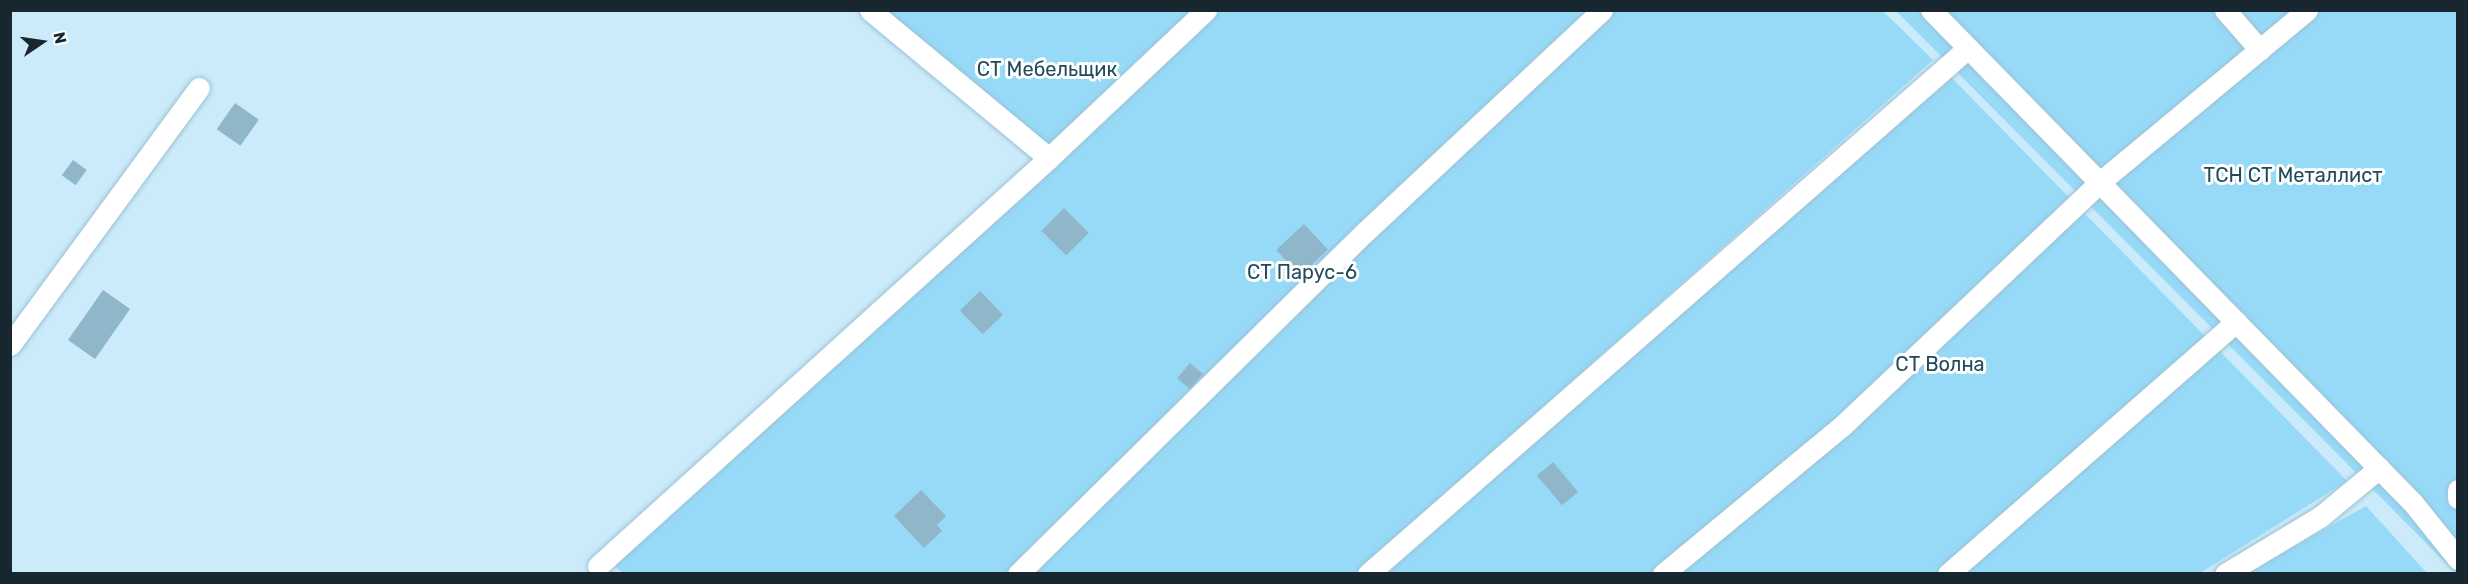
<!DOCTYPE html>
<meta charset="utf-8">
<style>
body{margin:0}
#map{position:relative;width:2468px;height:584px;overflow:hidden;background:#cbebfa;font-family:Rubik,sans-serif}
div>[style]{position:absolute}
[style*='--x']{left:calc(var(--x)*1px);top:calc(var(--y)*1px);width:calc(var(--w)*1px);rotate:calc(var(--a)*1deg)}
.green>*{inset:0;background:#97daf8}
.building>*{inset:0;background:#8fb6c9;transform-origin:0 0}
.roads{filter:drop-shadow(0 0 2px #9bc2d5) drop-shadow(0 0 2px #9bc2d5)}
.minor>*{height:21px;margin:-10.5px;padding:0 10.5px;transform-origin:10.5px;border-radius:10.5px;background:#fff}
span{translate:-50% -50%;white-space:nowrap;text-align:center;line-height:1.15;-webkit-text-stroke:6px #fff;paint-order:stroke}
.park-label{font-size:20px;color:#214a5b}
.frame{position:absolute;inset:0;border:12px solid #18272f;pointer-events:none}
.north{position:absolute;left:12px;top:12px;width:60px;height:60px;-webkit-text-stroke:4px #fff;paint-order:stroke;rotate:77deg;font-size:16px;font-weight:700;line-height:24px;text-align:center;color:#18272f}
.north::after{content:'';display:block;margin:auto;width:21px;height:27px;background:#18272f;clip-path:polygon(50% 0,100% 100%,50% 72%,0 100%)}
</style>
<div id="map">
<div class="green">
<div style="clip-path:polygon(885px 10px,1191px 11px,1050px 148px)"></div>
<div style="clip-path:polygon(1196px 11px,1883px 11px,1933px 60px,1356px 573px,624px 574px,615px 566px)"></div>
<div style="clip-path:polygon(1896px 11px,2457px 11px,2457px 573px,2456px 573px)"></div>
<div style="clip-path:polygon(1951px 77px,2347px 481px,2200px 573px,1386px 574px)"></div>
<div style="clip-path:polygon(2366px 506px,2427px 573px,2248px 573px,2327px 528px)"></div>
</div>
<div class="building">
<div style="left:235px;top:103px;width:29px;height:32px;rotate:35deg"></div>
<div style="left:73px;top:160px;width:17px;height:19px;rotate:36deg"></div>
<div style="left:1064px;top:208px;width:35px;height:32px;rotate:45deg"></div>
<div style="left:1304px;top:224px;width:35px;height:38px;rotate:47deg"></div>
<div style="left:103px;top:290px;width:33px;height:61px;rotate:35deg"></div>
<div style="left:980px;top:291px;width:33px;height:28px;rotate:46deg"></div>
<div style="left:1190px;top:363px;width:17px;height:20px;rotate:40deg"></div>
<div style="left:1553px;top:462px;width:39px;height:21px;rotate:50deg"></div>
<div style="clip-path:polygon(921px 490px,946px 516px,937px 525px,942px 531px,924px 548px,894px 516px)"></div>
</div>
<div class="roads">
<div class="minor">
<div style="--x:870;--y:10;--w:232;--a:39.6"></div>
<div style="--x:1931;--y:10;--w:689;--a:45.65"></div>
<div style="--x:2413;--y:503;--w:72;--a:51.2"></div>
<div style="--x:2225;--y:10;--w:53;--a:48.8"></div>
<div style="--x:10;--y:345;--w:319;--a:-53.7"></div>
<div style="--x:2458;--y:490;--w:8;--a:90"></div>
<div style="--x:598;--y:566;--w:608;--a:-42.13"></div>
<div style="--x:1049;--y:158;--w:216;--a:-43.3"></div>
<div style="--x:1018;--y:574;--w:489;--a:-44.6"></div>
<div style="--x:1366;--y:231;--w:323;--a:-43.1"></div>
<div style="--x:1368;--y:574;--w:798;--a:-41.24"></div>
<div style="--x:1663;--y:574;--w:232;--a:-39.6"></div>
<div style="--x:1842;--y:426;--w:355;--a:-43.4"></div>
<div style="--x:2100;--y:182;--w:269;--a:-39.7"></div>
<div style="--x:1948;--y:574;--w:383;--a:-41.2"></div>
<div style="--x:2225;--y:574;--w:111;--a:-31"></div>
<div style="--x:2320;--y:517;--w:77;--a:-39.7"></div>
</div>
</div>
<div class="park-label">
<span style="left:1047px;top:69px">СТ Мебельщик</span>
<span style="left:2293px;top:175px">ТСН СТ Металлист</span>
<span style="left:1302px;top:272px">СТ Парус-6</span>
<span style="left:1940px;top:364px">СТ Волна</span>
</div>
<div class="frame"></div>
<div class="north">N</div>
</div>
